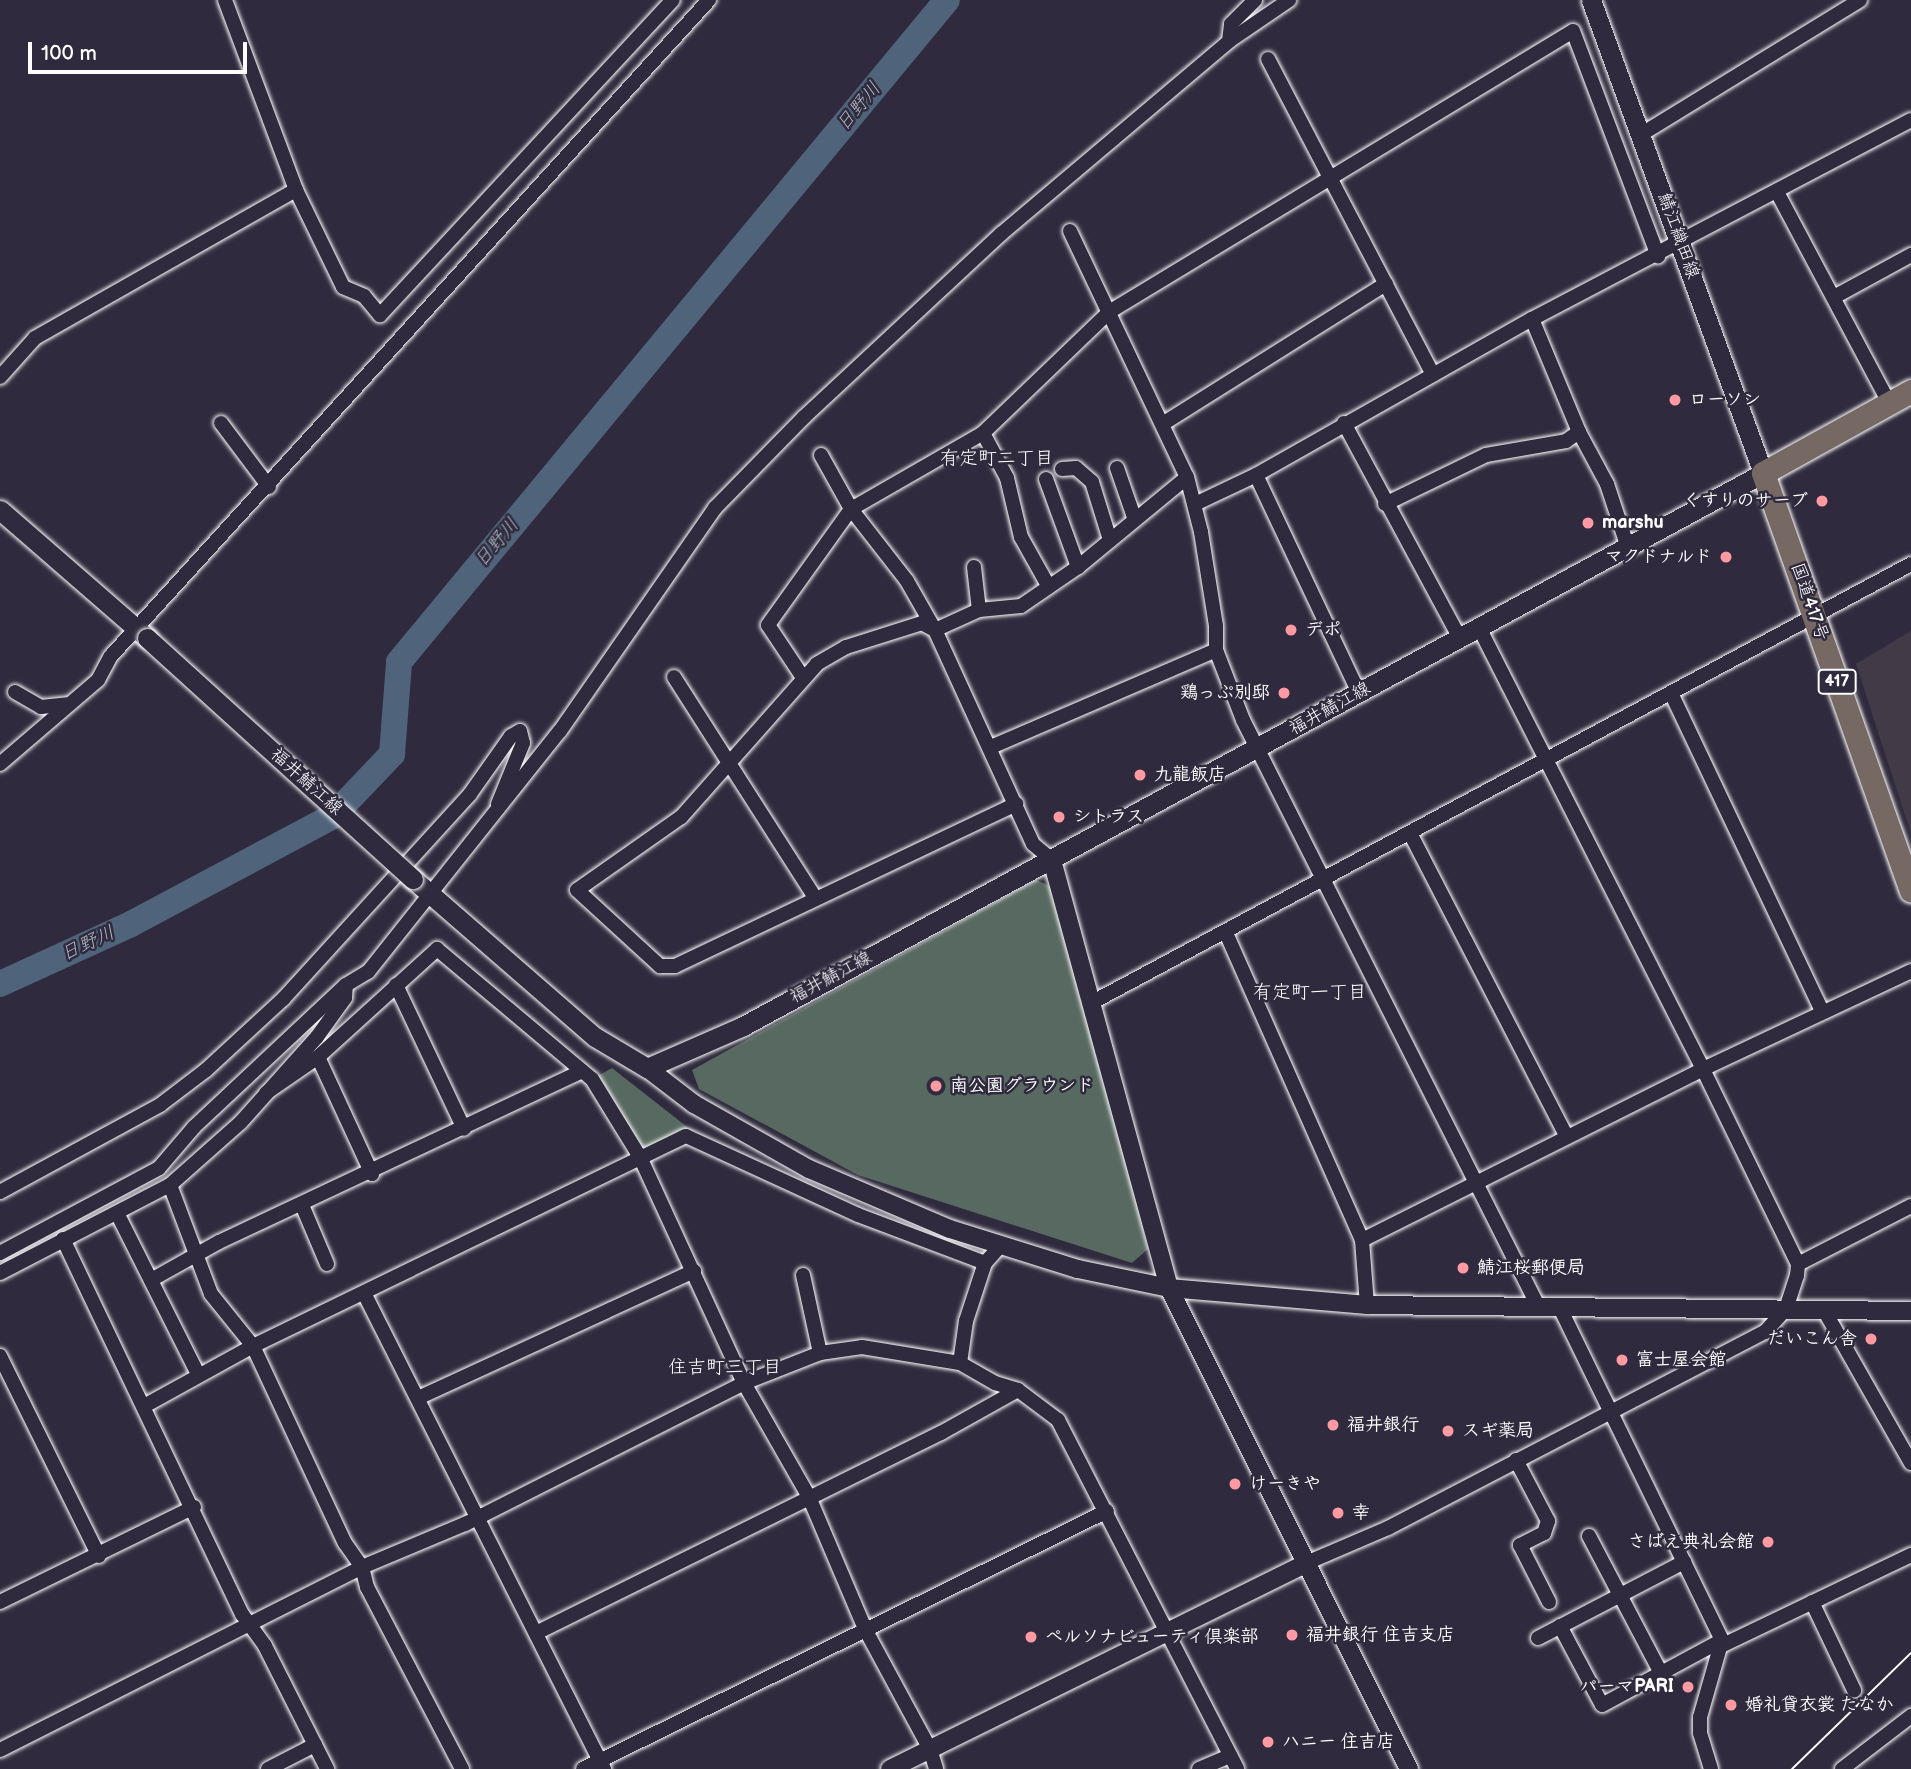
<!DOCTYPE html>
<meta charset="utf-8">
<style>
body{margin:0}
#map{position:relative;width:1911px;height:1769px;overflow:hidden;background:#2f2a3d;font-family:"Balsamiq Sans","Klee One",sans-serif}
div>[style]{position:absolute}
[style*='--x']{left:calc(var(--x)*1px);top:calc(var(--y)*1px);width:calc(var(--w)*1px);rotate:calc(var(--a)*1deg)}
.built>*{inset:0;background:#433a48}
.green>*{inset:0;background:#586961}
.river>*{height:26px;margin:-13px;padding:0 13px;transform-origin:13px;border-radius:13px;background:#4f637b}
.roads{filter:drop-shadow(0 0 2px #fff) drop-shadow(0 0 2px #fff)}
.minor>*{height:14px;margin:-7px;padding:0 7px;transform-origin:7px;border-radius:7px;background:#2f2a3d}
.tertiary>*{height:18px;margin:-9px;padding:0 9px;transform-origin:9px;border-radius:9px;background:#2f2a3d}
.secondary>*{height:19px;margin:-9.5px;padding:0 9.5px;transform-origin:9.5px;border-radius:9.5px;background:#2f2a3d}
.trunk>*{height:23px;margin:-11.5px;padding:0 11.5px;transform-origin:11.5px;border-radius:11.5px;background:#766964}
.tram>*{height:2px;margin:-1px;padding:0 1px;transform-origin:1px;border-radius:1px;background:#fff}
.bridges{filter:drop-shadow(0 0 2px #fff) drop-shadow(0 0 2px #fff)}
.secondary-bridge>*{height:19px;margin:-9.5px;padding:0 9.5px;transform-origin:9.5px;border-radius:9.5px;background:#2f2a3d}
.dots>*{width:19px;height:19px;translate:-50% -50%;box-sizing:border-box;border:4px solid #2f2a3d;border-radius:50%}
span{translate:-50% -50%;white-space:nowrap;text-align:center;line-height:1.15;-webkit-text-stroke:5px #2f2a3d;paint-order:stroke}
.shield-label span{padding:2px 5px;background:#2f2a3d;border:2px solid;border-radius:5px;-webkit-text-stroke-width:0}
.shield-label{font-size:16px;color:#fff;font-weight:700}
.street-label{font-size:18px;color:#fff}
.poi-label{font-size:18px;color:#fff;font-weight:700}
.left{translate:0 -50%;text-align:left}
.right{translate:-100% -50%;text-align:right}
.water-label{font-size:19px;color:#b0b9c4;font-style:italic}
.neighbourhood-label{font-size:19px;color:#fff}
.scale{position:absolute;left:28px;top:42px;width:219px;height:32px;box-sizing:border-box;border:4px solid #fff;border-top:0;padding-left:9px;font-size:21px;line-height:24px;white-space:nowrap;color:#fff;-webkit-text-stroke:5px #2f2a3d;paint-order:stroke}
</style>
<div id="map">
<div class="built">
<div style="clip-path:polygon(1911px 631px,1911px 834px,1856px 664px)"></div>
</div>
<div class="green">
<div style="clip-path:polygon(1036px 880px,1057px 889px,1148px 1249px,1132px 1263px,858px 1175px,699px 1089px,692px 1070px)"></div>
<div style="clip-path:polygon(612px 1068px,691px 1130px,642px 1154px,594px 1078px)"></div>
</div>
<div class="river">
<div style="--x:0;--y:984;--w:144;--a:-24.6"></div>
<div style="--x:131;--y:924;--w:229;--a:-28.1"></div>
<div style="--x:333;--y:816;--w:86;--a:-46.4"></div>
<div style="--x:392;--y:754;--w:92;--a:-85.6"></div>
<div style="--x:399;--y:662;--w:859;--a:-50.38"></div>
</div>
<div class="roads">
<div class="minor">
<div style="--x:225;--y:0;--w:203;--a:69.5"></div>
<div style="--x:296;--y:190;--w:108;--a:64.1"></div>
<div style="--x:343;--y:287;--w:23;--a:23"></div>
<div style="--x:364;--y:296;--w:25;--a:50"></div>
<div style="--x:380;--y:315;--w:430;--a:-47.1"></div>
<div style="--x:1229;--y:41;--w:17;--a:-83"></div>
<div style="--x:1231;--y:24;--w:34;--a:-45"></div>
<div style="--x:1268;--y:59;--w:356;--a:62.4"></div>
<div style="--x:1640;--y:135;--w:258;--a:-31.5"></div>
<div style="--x:1777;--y:192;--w:239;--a:62"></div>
<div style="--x:1070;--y:231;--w:272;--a:64.6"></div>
<div style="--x:1187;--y:477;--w:57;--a:75.7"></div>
<div style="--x:1201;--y:532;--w:95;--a:80.9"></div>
<div style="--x:1216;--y:626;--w:24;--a:90"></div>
<div style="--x:1216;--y:650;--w:75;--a:68.9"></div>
<div style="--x:1243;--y:720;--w:658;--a:63.28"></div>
<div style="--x:1834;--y:297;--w:88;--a:-28.6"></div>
<div style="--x:1532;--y:319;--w:122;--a:67.4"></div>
<div style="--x:1579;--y:432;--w:59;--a:61.7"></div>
<div style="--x:1607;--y:484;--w:67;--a:71.8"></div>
<div style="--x:0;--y:377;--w:52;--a:-48.1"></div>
<div style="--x:35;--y:338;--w:300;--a:-29.6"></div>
<div style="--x:221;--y:423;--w:80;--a:53.1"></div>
<div style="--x:1164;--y:423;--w:262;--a:-32.1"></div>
<div style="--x:1344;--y:423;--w:243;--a:61.7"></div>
<div style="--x:983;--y:433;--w:51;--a:61.9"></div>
<div style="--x:1007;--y:478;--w:61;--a:76.7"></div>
<div style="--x:1021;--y:537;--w:57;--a:60.8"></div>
<div style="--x:821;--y:455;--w:62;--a:60.9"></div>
<div style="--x:851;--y:509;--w:91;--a:52.1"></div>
<div style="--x:907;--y:581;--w:56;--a:60.3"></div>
<div style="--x:935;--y:630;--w:235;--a:65.4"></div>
<div style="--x:1033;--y:844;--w:25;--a:40"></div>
<div style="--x:1117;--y:468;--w:52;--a:70.9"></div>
<div style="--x:1062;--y:469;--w:14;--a:-4"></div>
<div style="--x:1076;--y:468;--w:21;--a:41"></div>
<div style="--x:1092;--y:482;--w:61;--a:72.8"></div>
<div style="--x:1256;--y:475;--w:241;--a:64.7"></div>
<div style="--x:1046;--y:479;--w:94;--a:70"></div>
<div style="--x:1195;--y:504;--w:68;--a:-25.4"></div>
<div style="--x:1256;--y:475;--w:317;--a:-29.5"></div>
<div style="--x:1532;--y:319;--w:428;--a:-27.7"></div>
<div style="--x:1385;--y:504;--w:112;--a:-25.9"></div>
<div style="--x:1486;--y:455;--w:81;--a:-9.9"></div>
<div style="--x:1566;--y:441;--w:16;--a:-35"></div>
<div style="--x:974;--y:567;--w:43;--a:83.4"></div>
<div style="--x:935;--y:630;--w:15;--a:-152"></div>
<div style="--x:922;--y:623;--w:80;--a:162.5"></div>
<div style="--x:846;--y:647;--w:34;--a:150"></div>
<div style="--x:817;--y:664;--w:205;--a:131.6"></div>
<div style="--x:681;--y:817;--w:127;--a:144.9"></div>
<div style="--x:577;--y:890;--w:113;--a:42.5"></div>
<div style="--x:660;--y:966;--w:15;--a:0"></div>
<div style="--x:675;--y:966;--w:378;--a:-25.4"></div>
<div style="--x:935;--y:630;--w:48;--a:-24.4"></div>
<div style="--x:979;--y:610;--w:42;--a:-5.4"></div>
<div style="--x:1021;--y:606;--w:69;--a:-34.4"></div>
<div style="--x:1078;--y:567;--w:141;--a:-39.5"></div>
<div style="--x:802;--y:676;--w:61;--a:-123.7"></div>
<div style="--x:768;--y:625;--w:143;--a:-54.4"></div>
<div style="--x:851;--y:509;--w:152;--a:-29.9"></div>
<div style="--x:983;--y:433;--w:175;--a:-43.8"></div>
<div style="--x:1109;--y:312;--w:542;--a:-31.2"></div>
<div style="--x:1573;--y:31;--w:241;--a:69.3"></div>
<div style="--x:674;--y:677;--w:260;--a:57.4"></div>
<div style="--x:15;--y:692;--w:30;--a:30"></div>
<div style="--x:41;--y:707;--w:29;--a:-6"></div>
<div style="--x:1672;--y:695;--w:350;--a:64.6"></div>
<div style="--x:991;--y:747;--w:245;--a:-23.3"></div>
<div style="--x:0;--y:764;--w:129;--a:-40.6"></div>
<div style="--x:98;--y:680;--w:27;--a:-62"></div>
<div style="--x:111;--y:656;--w:888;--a:-47.65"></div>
<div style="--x:1411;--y:835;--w:340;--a:62.7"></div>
<div style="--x:1226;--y:933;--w:336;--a:66.1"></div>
<div style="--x:396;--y:985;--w:159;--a:64.7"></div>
<div style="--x:1091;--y:1003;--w:930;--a:-28.16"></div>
<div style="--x:318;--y:1057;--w:129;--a:65.2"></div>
<div style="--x:266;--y:1093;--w:63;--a:-34.7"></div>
<div style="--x:318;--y:1057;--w:161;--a:-42.2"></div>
<div style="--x:437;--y:949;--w:202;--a:40"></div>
<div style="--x:592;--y:1079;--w:92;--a:58.4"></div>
<div style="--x:640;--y:1157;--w:249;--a:65.3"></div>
<div style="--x:744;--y:1383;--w:131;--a:60.3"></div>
<div style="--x:809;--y:1497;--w:143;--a:67"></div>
<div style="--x:865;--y:1629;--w:136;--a:61.6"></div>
<div style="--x:930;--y:1749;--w:21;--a:73"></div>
<div style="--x:170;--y:1185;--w:116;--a:69.4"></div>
<div style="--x:211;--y:1294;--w:67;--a:51.1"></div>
<div style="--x:253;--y:1346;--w:217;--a:65"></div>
<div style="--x:345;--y:1543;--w:29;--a:55"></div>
<div style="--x:362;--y:1567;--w:21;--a:76"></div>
<div style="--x:367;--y:1587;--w:205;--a:62.4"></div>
<div style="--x:0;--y:1192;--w:182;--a:-28.5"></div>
<div style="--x:160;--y:1105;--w:58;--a:-37.3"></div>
<div style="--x:206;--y:1070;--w:105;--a:-42.7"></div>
<div style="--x:283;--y:999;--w:277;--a:-47.6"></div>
<div style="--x:470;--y:794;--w:71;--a:-54.7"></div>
<div style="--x:511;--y:736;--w:10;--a:-29"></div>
<div style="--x:520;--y:731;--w:12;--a:76"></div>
<div style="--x:523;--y:743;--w:66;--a:112.3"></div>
<div style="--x:302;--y:1205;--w:64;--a:67"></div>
<div style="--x:117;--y:1213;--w:182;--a:63.3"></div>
<div style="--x:63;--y:1239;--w:416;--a:64.5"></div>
<div style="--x:242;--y:1614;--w:39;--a:54"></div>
<div style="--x:265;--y:1646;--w:138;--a:63.2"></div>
<div style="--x:0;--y:1253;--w:180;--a:-28.1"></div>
<div style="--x:159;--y:1168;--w:54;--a:-49.5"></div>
<div style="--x:194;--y:1127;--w:208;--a:-43.1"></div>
<div style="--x:346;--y:985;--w:26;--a:-31"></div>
<div style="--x:368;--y:972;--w:308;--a:-51.5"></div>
<div style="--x:560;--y:731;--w:272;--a:-55.2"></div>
<div style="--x:715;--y:508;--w:127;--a:-45.6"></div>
<div style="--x:804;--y:417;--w:269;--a:-42.9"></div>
<div style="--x:1001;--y:234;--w:299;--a:-40.2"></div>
<div style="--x:1229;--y:41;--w:73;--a:-34.3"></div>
<div style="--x:1798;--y:1264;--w:127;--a:-27.2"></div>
<div style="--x:0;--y:1273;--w:191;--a:-27.4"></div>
<div style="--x:170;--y:1185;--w:95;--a:-41.6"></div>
<div style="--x:241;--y:1122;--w:114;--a:-48.2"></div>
<div style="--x:317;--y:1037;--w:48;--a:-54.3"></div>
<div style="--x:345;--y:998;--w:13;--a:-86"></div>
<div style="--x:803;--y:1275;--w:80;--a:77.7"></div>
<div style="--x:151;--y:1280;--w:78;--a:-29.2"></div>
<div style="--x:219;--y:1242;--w:400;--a:-25.2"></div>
<div style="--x:365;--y:1295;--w:531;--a:63.24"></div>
<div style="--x:1367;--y:1305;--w:65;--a:-94.4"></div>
<div style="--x:1362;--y:1240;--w:381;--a:-26.6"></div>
<div style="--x:1703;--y:1069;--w:230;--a:-25.2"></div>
<div style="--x:1560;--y:1308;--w:369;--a:64"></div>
<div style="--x:1722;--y:1640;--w:80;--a:105.9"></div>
<div style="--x:1700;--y:1717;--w:16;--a:90"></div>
<div style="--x:1700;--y:1733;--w:38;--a:73"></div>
<div style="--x:1824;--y:1310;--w:176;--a:60.4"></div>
<div style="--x:0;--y:1356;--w:223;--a:63.7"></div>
<div style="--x:960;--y:1363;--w:42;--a:-81.9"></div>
<div style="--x:966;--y:1321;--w:61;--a:-71.9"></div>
<div style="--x:985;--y:1263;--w:24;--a:-48"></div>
<div style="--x:418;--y:1398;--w:304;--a:-24.7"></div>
<div style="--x:146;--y:1405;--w:122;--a:-28.9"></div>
<div style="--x:253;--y:1346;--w:481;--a:-25.9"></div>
<div style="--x:686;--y:1136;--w:189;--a:24.7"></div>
<div style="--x:858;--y:1215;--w:136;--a:20.7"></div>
<div style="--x:1516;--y:1460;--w:69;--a:62.3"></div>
<div style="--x:1548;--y:1521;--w:13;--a:108"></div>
<div style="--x:1544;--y:1533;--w:27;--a:153"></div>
<div style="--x:1520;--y:1545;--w:64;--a:63"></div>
<div style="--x:1589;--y:1536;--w:155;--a:62.3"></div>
<div style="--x:1304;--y:1564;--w:91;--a:-23.2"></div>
<div style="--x:1388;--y:1528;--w:425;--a:-27.5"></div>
<div style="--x:1765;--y:1332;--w:31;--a:-48"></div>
<div style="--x:1786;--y:1309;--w:35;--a:-72"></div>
<div style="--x:1797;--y:1276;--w:12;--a:-85"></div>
<div style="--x:1798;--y:1264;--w:217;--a:-116"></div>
<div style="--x:1703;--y:1069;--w:497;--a:-116.9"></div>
<div style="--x:0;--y:1602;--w:216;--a:-26.1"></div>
<div style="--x:1812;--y:1602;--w:98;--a:64.5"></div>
<div style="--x:1560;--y:1626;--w:89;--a:62"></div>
<div style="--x:1602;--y:1705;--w:136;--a:-28.4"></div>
<div style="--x:536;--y:1633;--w:452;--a:-26.3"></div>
<div style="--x:941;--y:1433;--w:88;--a:-29.2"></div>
<div style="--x:1538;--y:1638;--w:165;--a:-27.5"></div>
<div style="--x:1721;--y:1646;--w:211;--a:-25.6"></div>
<div style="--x:0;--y:1750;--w:406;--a:-26.8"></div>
<div style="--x:362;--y:1567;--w:112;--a:-22.7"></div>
<div style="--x:465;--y:1524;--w:313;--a:-26.8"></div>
<div style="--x:744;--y:1383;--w:82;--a:-21.5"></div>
<div style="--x:820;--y:1353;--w:42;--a:-8.1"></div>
<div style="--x:862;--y:1347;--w:99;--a:9.3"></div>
<div style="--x:960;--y:1363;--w:40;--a:29.7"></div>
<div style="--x:995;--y:1383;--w:24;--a:17"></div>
<div style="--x:1018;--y:1390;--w:50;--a:36.9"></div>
<div style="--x:1058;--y:1420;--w:392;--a:62.8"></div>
<div style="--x:268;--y:1769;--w:53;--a:-27.1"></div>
<div style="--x:583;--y:1769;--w:584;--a:-26.21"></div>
<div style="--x:1199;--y:1769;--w:34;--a:-23"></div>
<div style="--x:1842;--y:1769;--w:87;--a:-37.5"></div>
</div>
<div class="tertiary">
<div style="--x:1052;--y:860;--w:444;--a:74.7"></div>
<div style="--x:1169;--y:1288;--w:538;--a:63.48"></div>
<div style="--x:647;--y:1068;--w:59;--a:37.5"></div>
<div style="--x:694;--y:1104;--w:132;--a:29.5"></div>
<div style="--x:809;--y:1169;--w:153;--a:23.1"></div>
<div style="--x:950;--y:1229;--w:134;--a:17.4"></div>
<div style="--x:1078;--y:1269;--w:93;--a:11.8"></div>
<div style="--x:1169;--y:1288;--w:199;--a:4.9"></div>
<div style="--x:1367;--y:1305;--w:544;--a:0.63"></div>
<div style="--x:890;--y:1769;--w:462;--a:-26.3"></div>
</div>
<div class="secondary">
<div style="--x:0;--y:510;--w:195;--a:41"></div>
<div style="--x:413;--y:879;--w:241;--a:41"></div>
<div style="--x:595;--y:1037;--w:61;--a:30.8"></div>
<div style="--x:647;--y:1068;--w:105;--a:-23.6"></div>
<div style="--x:743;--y:1026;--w:1160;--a:-28.46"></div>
<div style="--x:1763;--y:473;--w:503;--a:-109.98"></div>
</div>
<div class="trunk">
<div style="--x:1911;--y:391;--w:169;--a:151"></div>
<div style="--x:1763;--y:473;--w:443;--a:70.5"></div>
</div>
</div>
<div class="tram">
<div style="--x:1792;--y:1769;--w:166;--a:-44.3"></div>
</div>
<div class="bridges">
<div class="secondary-bridge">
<div style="--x:147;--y:638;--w:359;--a:42.2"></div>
</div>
</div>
<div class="dots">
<div style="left:1675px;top:400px;background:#ff9aa2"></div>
<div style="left:1822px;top:501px;background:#ff9aa2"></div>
<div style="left:1588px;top:523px;background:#ff9aa2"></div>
<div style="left:1726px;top:557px;background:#ff9aa2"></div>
<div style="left:1291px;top:630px;background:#ff9aa2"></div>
<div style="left:1284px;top:693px;background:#ff9aa2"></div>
<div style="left:1140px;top:775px;background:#ff9aa2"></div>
<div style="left:1059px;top:817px;background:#ff9aa2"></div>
<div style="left:936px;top:1086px;background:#ff9aa2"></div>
<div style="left:1463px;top:1268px;background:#ff9aa2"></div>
<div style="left:1871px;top:1339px;background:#ff9aa2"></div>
<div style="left:1622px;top:1360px;background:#ff9aa2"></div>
<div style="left:1333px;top:1425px;background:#ff9aa2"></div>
<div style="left:1448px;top:1431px;background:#ff9aa2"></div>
<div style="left:1235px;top:1484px;background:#ff9aa2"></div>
<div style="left:1338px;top:1513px;background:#ff9aa2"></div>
<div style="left:1768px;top:1542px;background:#ff9aa2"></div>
<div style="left:1292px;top:1635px;background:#ff9aa2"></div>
<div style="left:1031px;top:1637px;background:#ff9aa2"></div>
<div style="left:1688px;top:1687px;background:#ff9aa2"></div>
<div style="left:1731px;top:1705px;background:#ff9aa2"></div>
<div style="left:1268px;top:1742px;background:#ff9aa2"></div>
</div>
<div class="shield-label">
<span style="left:1837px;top:682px">417</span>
</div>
<div class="street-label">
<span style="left:1678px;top:236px;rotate:70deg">鯖江織田線</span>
<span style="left:1809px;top:602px;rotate:71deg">国道417号</span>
<span style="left:1330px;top:709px;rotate:-29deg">福井鯖江線</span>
<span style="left:306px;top:782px;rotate:42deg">福井鯖江線</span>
<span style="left:831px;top:978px;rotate:-28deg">福井鯖江線</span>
</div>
<div class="poi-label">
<span class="left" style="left:1689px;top:400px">ローソン</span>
<span class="right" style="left:1808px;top:501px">くすりのサーブ</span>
<span class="left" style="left:1602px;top:523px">marshu</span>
<span class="right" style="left:1712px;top:557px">マクドナルド</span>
<span class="left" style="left:1305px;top:630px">デポ</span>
<span class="right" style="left:1270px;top:693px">鶏っぷ別邸</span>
<span class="left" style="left:1154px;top:775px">九龍飯店</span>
<span class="left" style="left:1073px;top:817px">シトラス</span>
<span class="left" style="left:950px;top:1086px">南公園グラウンド</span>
<span class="left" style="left:1477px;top:1268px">鯖江桜郵便局</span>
<span class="right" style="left:1857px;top:1339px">だいこん舎</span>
<span class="left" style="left:1636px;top:1360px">富士屋会館</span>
<span class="left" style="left:1347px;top:1425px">福井銀行</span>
<span class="left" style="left:1462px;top:1431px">スギ薬局</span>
<span class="left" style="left:1249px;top:1484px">けーきや</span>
<span class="left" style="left:1352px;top:1513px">幸</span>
<span class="right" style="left:1754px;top:1542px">さばえ典礼会館</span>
<span class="left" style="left:1306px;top:1635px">福井銀行 住吉支店</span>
<span class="left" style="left:1045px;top:1637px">ペルソナビューティ倶楽部</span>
<span class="right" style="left:1674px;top:1687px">パーマPARI</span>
<span class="left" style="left:1745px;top:1705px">婚礼貸衣裳 たなか</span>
<span class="left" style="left:1282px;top:1742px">ハニー 住吉店</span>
</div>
<div class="water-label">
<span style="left:859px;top:107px;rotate:-50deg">日野川</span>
<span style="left:497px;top:543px;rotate:-50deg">日野川</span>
<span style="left:88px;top:944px;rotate:-25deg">日野川</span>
</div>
<div class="neighbourhood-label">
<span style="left:997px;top:459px">有定町二丁目</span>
<span style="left:1310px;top:993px">有定町一丁目</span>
<span style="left:725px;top:1368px">住吉町三丁目</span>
</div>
<div class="scale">100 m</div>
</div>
